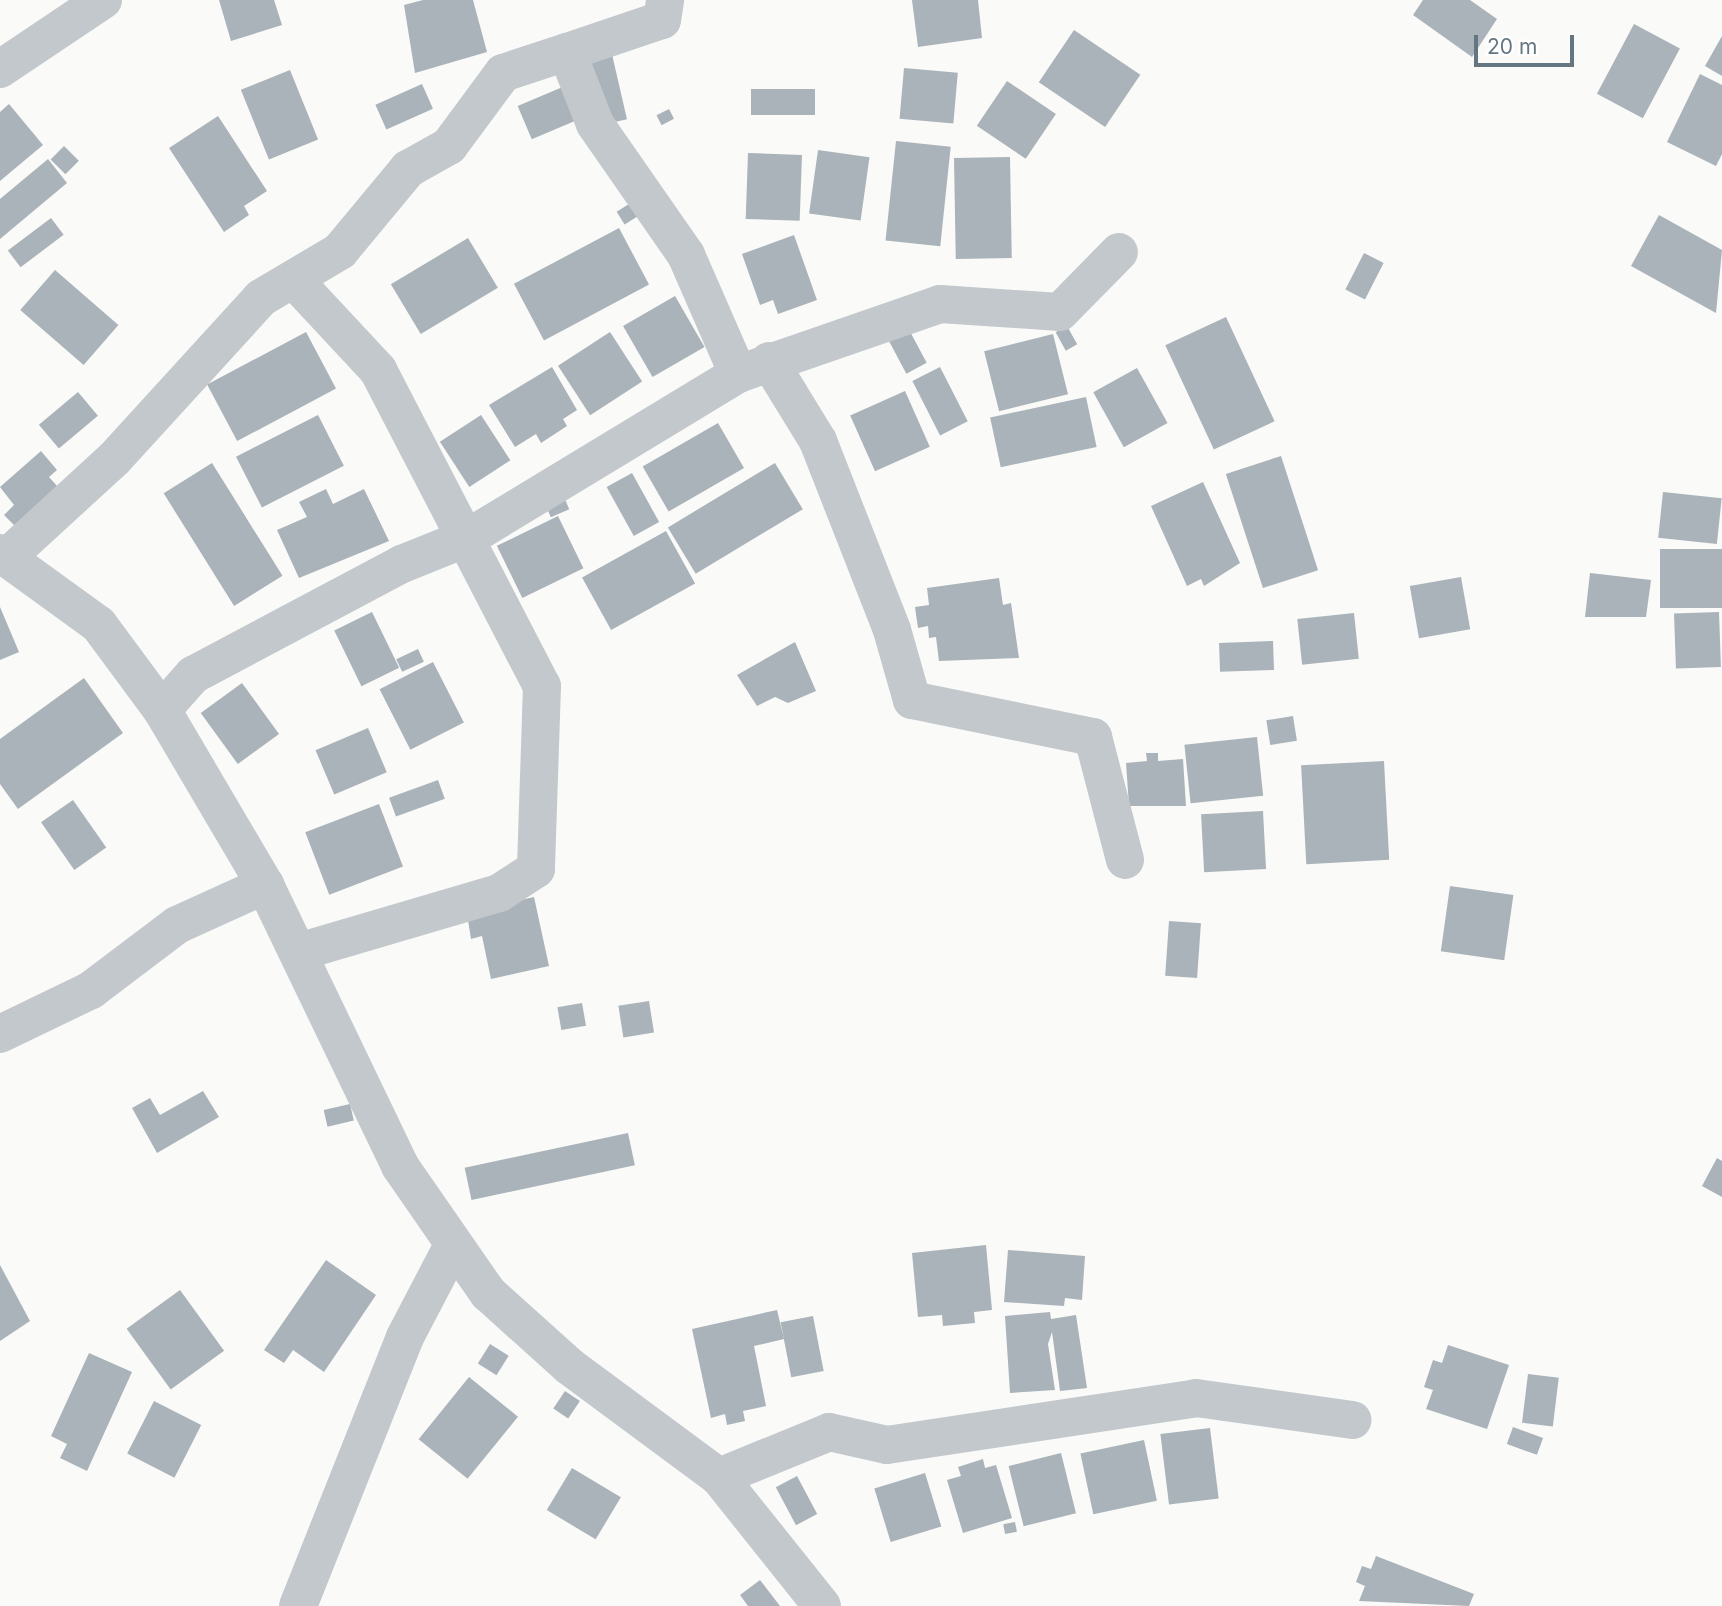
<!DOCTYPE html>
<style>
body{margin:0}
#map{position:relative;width:1722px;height:1606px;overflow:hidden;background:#fafaf8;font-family:Inter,sans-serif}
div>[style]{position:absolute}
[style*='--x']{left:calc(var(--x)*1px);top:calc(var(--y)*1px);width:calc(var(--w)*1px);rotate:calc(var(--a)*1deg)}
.building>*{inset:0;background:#aab3b9;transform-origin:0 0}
.minor>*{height:38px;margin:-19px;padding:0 19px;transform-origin:19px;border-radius:19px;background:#c3c8cc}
span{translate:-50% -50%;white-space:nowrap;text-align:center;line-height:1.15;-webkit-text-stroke:7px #fff;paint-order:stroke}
.scale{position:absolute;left:1474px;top:35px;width:100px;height:32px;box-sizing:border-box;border:4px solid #657683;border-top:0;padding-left:9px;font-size:21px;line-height:24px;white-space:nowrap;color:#657683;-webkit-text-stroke:5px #fff;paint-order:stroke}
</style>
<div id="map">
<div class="building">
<div style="clip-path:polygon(219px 0,274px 0,282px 25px,231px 41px)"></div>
<div style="clip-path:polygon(423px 0,473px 0,487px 52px,415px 73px,404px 5px)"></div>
<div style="clip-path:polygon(912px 0,978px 0,982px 38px,918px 47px)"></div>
<div style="clip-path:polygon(1423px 0,1470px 0,1497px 19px,1472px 57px,1413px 15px)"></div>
<div style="left:1634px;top:24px;width:52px;height:79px;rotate:28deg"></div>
<div style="left:1074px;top:30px;width:80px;height:63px;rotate:34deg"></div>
<div style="clip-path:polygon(1722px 36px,1722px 76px,1705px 66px)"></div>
<div style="left:611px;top:50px;width:71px;height:25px;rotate:77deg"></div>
<div style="left:904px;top:68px;width:54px;height:51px;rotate:5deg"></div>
<div style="left:290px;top:70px;width:75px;height:53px;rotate:68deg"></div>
<div style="clip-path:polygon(1700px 74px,1722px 85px,1722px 154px,1716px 166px,1667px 142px)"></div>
<div style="left:1007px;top:81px;width:59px;height:54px;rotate:34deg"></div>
<div style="left:572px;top:83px;width:36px;height:59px;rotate:67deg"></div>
<div style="left:422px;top:84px;width:27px;height:51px;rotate:66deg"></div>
<div style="left:815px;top:89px;width:26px;height:64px;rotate:90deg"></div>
<div style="clip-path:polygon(9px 104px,43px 145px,0 181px,0 112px)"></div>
<div style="left:669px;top:109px;width:11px;height:14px;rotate:63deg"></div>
<div style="clip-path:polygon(218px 116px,267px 191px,244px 206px,249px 215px,224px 232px,169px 148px)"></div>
<div style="left:896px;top:141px;width:55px;height:100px;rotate:6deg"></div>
<div style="left:64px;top:146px;width:21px;height:19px;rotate:45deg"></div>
<div style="left:818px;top:150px;width:52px;height:64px;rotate:8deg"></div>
<div style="left:748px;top:153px;width:54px;height:66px;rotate:2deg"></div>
<div style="left:1010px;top:157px;width:101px;height:56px;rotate:89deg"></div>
<div style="clip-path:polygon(48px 159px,67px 183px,0 239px,0 199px)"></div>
<div style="left:637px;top:199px;width:15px;height:24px;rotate:58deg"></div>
<div style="clip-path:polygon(1659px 215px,1722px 250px,1716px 313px,1631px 266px)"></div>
<div style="left:51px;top:218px;width:21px;height:54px;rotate:53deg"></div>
<div style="left:619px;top:228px;width:64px;height:119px;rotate:62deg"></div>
<div style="clip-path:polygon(794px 235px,817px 300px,778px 314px,773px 300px,760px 305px,742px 254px)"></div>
<div style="left:468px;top:238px;width:58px;height:90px;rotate:59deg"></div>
<div style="left:1364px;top:253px;width:22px;height:41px;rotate:27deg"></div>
<div style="left:55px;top:270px;width:84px;height:53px;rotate:41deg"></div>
<div style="left:675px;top:296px;width:59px;height:60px;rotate:60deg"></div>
<div style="left:1226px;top:317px;width:115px;height:67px;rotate:65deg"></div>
<div style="left:906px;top:324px;width:44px;height:23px;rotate:62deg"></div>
<div style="left:1067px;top:326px;width:21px;height:13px;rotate:61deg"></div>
<div style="left:306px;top:332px;width:64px;height:112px;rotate:62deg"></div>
<div style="left:610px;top:332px;width:59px;height:62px;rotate:57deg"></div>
<div style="left:1053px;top:334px;width:62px;height:71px;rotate:76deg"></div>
<div style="clip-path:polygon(552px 367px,577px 410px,563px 419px,567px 426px,541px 443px,536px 434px,515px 447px,489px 405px)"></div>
<div style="left:940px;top:367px;width:61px;height:31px;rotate:63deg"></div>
<div style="left:1137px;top:368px;width:63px;height:50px;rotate:61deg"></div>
<div style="left:905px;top:391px;width:61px;height:60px;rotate:66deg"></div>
<div style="left:78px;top:392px;width:31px;height:51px;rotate:50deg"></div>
<div style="left:1086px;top:397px;width:51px;height:98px;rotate:78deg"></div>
<div style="left:318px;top:415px;width:57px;height:92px;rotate:63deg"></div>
<div style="left:481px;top:415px;width:54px;height:49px;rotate:57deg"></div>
<div style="left:718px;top:423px;width:52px;height:87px;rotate:60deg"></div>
<div style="clip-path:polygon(41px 451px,57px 470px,49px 477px,58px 487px,15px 526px,4px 515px,14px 505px,0 487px)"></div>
<div style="left:1281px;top:456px;width:120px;height:58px;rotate:72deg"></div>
<div style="left:212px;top:463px;width:133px;height:57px;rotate:58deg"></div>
<div style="left:775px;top:463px;width:54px;height:125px;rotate:59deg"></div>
<div style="left:632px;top:473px;width:56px;height:29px;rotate:61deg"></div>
<div style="clip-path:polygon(1203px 482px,1240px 563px,1204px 586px,1201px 579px,1187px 586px,1151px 506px)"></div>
<div style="clip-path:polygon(326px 489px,333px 504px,364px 489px,389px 541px,299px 578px,277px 530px,307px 517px,299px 502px)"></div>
<div style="left:561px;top:490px;width:21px;height:20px;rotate:67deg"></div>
<div style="left:1663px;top:492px;width:59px;height:46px;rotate:6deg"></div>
<div style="left:558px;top:516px;width:58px;height:68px;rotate:64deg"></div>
<div style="left:666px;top:531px;width:60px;height:96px;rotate:61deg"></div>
<div style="left:1722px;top:549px;width:59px;height:62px;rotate:90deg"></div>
<div style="clip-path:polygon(1590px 573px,1651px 580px,1646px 617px,1585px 617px)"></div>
<div style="left:1461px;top:577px;width:53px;height:52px;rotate:80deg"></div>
<div style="clip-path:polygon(999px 578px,1003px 605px,1011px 603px,1019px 658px,939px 661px,936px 637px,929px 638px,928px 626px,918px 628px,915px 607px,929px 605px,927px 588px)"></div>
<div style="clip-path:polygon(0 607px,19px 652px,0 660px)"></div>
<div style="left:372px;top:612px;width:62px;height:42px;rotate:64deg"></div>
<div style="left:1719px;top:612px;width:55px;height:45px;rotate:88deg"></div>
<div style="left:1354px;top:613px;width:46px;height:57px;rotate:84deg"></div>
<div style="left:1273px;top:641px;width:29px;height:54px;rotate:88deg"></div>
<div style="clip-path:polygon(795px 642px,816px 691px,788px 703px,775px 697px,757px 706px,737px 675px)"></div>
<div style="left:418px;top:649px;width:14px;height:24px;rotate:65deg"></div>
<div style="left:433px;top:662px;width:68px;height:60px;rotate:63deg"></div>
<div style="clip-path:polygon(84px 678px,123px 733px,18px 809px,0 784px,0 739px)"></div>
<div style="left:242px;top:683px;width:63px;height:51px;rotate:54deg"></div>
<div style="left:1293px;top:716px;width:25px;height:27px;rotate:81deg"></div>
<div style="left:368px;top:728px;width:48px;height:57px;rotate:67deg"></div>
<div style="left:1257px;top:737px;width:59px;height:73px;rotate:84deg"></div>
<div style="clip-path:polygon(1146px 753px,1158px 753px,1158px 761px,1183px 759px,1186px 806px,1129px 806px,1126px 763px,1147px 761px)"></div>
<div style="left:1384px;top:761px;width:99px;height:83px;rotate:87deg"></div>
<div style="left:438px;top:780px;width:20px;height:52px;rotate:70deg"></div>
<div style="left:73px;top:800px;width:58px;height:39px;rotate:55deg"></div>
<div style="left:379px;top:804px;width:67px;height:79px;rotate:69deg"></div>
<div style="left:1263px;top:811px;width:58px;height:62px;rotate:87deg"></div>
<div style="left:1450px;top:886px;width:64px;height:66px;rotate:8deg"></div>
<div style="clip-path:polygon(534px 897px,549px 966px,491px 979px,482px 936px,471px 939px,468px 920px,477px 910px)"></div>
<div style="left:1169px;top:921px;width:32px;height:55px;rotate:4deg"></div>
<div style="left:649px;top:1001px;width:32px;height:31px;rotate:81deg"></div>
<div style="left:582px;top:1003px;width:23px;height:25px;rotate:80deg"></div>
<div style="clip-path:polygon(203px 1091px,219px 1117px,157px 1153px,132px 1108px,150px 1098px,160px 1115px)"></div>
<div style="left:350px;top:1104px;width:17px;height:27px;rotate:77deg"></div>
<div style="left:628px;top:1133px;width:33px;height:167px;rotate:78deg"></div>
<div style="clip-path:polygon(1717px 1158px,1722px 1161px,1722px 1197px,1702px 1186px)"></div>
<div style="clip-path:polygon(986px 1245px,992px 1310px,974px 1312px,975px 1323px,943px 1326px,942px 1315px,918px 1317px,912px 1253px)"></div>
<div style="clip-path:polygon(1008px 1250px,1085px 1256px,1082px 1300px,1065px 1298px,1064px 1306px,1004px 1302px)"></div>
<div style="clip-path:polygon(326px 1260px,376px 1295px,324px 1372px,293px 1350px,284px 1363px,264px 1350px)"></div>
<div style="clip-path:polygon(0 1265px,30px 1321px,0 1341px)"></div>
<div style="left:180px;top:1290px;width:75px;height:66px;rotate:54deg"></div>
<div style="clip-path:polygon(777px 1310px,784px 1339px,754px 1346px,766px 1406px,743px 1411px,745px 1421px,727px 1425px,725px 1414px,711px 1418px,692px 1329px)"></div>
<div style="clip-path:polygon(1050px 1312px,1051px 1319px,1076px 1315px,1087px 1388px,1060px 1391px,1052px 1332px,1048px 1344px,1055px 1390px,1010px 1393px,1005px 1316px)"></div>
<div style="left:813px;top:1316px;width:56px;height:33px;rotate:79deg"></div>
<div style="left:490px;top:1344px;width:22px;height:23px;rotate:32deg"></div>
<div style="clip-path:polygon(1448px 1345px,1509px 1365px,1487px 1429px,1426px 1409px,1433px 1390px,1424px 1387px,1433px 1360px,1442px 1363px)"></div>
<div style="clip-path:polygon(89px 1353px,132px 1372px,87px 1471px,60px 1458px,67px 1444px,51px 1436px)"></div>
<div style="left:1528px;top:1374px;width:31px;height:49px;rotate:7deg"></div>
<div style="left:469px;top:1377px;width:63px;height:80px;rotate:39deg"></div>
<div style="left:565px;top:1391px;width:18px;height:21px;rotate:34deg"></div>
<div style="left:154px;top:1401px;width:53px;height:59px;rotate:27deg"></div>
<div style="left:1513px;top:1427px;width:32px;height:18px;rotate:20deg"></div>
<div style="left:1210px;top:1428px;width:71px;height:50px;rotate:83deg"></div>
<div style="left:1144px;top:1440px;width:62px;height:65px;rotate:78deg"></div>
<div style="left:1061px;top:1453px;width:62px;height:54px;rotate:76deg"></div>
<div style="clip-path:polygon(983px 1459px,985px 1468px,996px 1465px,1012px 1518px,963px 1533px,947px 1480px,961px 1476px,958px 1467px)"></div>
<div style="left:572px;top:1468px;width:57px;height:49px;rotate:31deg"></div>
<div style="left:925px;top:1473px;width:56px;height:53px;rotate:73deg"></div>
<div style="left:797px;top:1476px;width:43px;height:24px;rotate:62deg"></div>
<div style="left:1015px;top:1522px;width:10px;height:12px;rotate:79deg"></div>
<div style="clip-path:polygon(1376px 1556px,1474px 1594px,1469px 1606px,1359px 1601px,1365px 1586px,1356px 1582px,1362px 1566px,1371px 1569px)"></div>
<div style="clip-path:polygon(760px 1580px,780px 1606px,748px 1606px,740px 1595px)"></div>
</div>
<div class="minor">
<div style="--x:567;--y:52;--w:100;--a:-18.6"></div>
<div style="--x:662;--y:20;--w:20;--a:-81"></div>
<div style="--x:0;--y:69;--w:124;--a:-33.8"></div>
<div style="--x:295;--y:281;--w:122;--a:47"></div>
<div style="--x:378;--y:370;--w:356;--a:62.6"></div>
<div style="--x:542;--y:686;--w:183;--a:91.9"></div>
<div style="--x:536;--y:869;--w:44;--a:147"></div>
<div style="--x:499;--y:893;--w:209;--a:163.6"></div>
<div style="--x:769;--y:361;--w:94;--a:58.5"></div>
<div style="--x:818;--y:441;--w:203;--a:68.6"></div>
<div style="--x:892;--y:630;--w:73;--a:74.1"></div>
<div style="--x:912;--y:700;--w:185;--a:11.6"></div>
<div style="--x:1093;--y:737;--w:127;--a:75.4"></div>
<div style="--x:0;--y:553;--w:122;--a:36"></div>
<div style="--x:99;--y:625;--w:106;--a:53.5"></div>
<div style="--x:162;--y:710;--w:203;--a:59.5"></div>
<div style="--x:265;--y:885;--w:312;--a:64.3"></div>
<div style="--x:400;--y:1166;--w:155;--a:55.3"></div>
<div style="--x:488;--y:1293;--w:109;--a:42"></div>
<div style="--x:569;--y:1366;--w:187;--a:36.5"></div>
<div style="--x:719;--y:1477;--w:165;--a:51.4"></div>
<div style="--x:7;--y:557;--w:145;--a:-42.5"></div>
<div style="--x:114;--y:459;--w:218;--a:-47.6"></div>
<div style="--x:261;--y:298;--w:92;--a:-30.7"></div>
<div style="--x:340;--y:251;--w:107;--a:-50.3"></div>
<div style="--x:408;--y:169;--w:47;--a:-29.3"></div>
<div style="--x:449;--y:146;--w:91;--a:-53.5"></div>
<div style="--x:503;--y:73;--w:67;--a:-18.2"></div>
<div style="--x:567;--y:52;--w:77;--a:68.7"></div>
<div style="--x:595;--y:124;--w:160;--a:55.2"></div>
<div style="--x:686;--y:255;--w:130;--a:66.4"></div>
<div style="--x:738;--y:374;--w:214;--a:-19.1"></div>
<div style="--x:940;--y:304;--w:120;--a:3.8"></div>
<div style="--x:1060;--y:312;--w:84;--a:-45.5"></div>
<div style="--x:162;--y:710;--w:47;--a:-48.5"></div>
<div style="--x:193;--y:675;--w:237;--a:-28"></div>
<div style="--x:402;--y:564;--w:72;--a:-21.9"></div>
<div style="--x:469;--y:537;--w:315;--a:-31.2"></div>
<div style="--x:0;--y:1034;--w:101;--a:-25.8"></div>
<div style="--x:91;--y:990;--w:108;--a:-37.1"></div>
<div style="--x:177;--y:925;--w:97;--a:-24.4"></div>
<div style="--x:719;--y:1477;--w:119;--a:-22.2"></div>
<div style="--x:829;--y:1432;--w:59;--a:12.6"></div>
<div style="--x:887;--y:1445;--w:313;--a:-8.6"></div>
<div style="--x:1196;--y:1398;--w:158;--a:8"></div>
<div style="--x:298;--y:1606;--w:289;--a:-68.3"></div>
<div style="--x:405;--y:1337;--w:104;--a:-62.4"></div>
</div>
<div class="scale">20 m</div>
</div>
